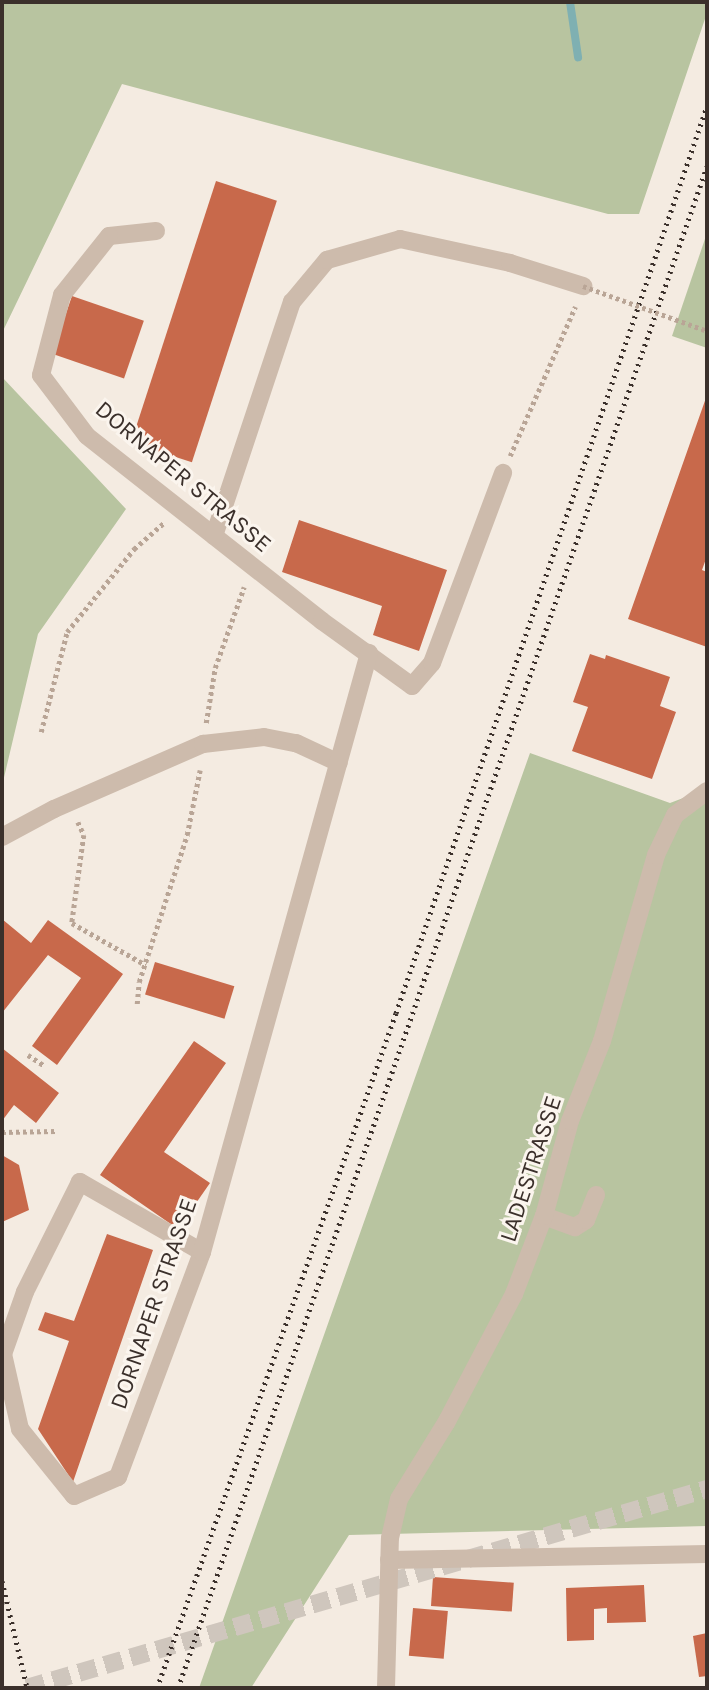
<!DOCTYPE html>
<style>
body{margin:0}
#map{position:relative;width:709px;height:1690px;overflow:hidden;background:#f4ebe1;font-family:Karla,sans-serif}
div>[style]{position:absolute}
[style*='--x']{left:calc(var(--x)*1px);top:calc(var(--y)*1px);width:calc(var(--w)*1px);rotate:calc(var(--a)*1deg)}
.green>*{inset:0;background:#b8c4a0}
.stream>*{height:8px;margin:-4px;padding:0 4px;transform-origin:4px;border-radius:4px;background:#7fb0b2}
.building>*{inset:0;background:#c8694b;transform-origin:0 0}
.minor-tunnel>*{height:18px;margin-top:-9px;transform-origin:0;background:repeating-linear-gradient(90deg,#cfc6bd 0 18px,transparent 0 27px)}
.path>*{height:4.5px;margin-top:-2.25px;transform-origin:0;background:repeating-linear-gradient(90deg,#b9a596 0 3.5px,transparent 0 7px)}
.minor>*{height:18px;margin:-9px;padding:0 9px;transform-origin:9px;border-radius:9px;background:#cdbbac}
.rail>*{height:5px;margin-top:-2.5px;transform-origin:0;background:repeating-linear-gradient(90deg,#3b302b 0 2px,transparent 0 7px)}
.path-bridge>*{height:4.5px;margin-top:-2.25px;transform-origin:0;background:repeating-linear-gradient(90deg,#b9a596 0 3.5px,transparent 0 7px)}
span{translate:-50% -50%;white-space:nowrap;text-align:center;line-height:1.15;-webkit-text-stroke:6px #fbf5ee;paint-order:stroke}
.street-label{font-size:24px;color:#3b302b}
.frame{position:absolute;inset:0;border:4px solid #3b302b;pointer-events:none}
</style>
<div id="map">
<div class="green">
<div style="clip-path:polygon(2px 2px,707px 2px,707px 13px,639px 214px,608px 214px,122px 84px,2px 333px)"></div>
<div style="clip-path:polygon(707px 233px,707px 348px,672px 336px)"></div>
<div style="clip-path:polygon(2px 377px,126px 509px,38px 634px,2px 786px)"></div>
<div style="clip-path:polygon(530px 753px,670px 803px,707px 789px,707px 1526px,349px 1535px,251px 1688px,199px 1688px)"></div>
</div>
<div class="stream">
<div style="--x:570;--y:2;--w:56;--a:81.7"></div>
</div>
<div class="building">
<div style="left:216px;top:181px;width:64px;height:275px;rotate:18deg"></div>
<div style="left:72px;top:296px;width:76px;height:61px;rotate:19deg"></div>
<div style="clip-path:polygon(707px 395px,707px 556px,702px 570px,707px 572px,707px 647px,628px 619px)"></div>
<div style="clip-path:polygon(299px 520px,447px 570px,419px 651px,373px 635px,382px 606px,282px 572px)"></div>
<div style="clip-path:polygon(590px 654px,605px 659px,606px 655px,670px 677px,660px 706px,676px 712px,652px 779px,572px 751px,588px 707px,573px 702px)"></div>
<div style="clip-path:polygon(2px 919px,31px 943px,48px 920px,123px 974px,57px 1065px,32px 1046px,81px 978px,48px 955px,2px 1013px)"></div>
<div style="left:155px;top:962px;width:83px;height:34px;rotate:17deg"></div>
<div style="clip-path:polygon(194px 1041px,226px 1063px,164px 1152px,210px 1183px,178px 1229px,100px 1175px)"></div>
<div style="clip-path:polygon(2px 1048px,59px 1093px,36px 1123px,14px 1105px,2px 1121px)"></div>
<div style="clip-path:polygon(2px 1155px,19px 1165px,29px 1210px,2px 1222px)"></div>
<div style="clip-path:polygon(107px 1234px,153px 1250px,73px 1482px,38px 1429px,69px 1341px,38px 1330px,45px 1312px,74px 1321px)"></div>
<div style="left:433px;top:1577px;width:81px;height:29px;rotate:4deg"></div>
<div style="clip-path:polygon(644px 1585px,646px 1622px,607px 1623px,607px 1608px,594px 1609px,594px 1640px,567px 1641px,566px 1588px)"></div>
<div style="left:413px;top:1608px;width:35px;height:48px;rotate:5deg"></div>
<div style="clip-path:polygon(707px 1633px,707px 1676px,699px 1677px,693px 1636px)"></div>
</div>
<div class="minor-tunnel">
<div style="--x:27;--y:1688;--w:709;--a:-16.31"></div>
</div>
<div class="path">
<div style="--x:510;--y:456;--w:163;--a:-66.4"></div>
<div style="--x:206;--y:723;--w:56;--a:-80.7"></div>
<div style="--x:215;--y:668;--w:86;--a:-70.3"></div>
<div style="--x:41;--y:732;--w:103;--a:-75.4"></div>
<div style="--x:67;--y:632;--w:107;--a:-51.1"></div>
<div style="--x:134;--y:549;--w:41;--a:-41.1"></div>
<div style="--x:78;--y:822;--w:14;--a:65"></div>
<div style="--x:84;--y:835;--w:89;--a:97.8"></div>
<div style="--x:72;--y:923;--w:85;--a:29.6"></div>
<div style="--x:137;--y:1004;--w:22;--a:-85"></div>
<div style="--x:139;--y:982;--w:155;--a:-71.9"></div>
<div style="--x:187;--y:835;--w:66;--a:-78.7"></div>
<div style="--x:28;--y:1055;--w:20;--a:33"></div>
<div style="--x:2;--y:1132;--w:54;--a:-1.1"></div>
</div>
<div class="minor">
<div style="--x:156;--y:231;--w:47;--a:173.9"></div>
<div style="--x:109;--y:236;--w:75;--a:128.5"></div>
<div style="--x:62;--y:295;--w:83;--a:104.7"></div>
<div style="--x:41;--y:375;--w:76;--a:53"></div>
<div style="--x:87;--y:436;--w:299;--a:38.2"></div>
<div style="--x:322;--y:621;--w:111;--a:35.8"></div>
<div style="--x:412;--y:686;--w:30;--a:-49"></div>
<div style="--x:432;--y:663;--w:203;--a:-69.5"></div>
<div style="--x:214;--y:536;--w:247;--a:-71.6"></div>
<div style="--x:292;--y:302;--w:55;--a:-50.2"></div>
<div style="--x:327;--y:260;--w:76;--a:-16"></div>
<div style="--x:400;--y:239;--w:113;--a:12.3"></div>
<div style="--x:510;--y:263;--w:77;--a:17.5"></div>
<div style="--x:2;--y:837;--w:59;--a:-28.3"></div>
<div style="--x:54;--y:809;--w:163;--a:-23.6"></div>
<div style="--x:203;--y:744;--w:61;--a:-6.5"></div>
<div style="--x:264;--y:737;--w:33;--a:11"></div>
<div style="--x:296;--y:743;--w:47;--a:24.9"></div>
<div style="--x:544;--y:1216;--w:33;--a:20"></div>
<div style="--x:575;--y:1227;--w:13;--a:-32"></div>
<div style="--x:586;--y:1220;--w:27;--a:-68"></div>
<div style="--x:202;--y:1252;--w:141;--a:-150.2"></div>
<div style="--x:80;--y:1182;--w:123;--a:116.6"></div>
<div style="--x:25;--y:1292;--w:66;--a:109.5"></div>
<div style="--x:3;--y:1354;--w:77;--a:77.2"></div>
<div style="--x:20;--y:1429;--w:86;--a:51.1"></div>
<div style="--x:74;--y:1496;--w:48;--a:-23.4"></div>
<div style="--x:118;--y:1477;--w:240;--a:-69.5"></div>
<div style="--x:202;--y:1252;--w:622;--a:-74.42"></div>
<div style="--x:389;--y:1560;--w:318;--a:-1.1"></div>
<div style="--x:386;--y:1688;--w:150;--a:-88.5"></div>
<div style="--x:390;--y:1538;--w:40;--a:-77"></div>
<div style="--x:399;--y:1499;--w:89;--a:-58.3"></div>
<div style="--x:446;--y:1423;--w:146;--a:-62.2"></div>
<div style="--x:514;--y:1294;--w:84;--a:-69"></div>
<div style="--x:544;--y:1216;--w:98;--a:-74.7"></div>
<div style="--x:570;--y:1121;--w:86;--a:-68.2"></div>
<div style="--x:602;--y:1041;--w:194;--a:-73.8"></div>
<div style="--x:656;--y:855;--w:44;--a:-64.6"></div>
<div style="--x:675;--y:815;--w:40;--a:-37"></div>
</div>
<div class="rail">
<div style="--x:2;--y:1581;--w:110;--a:76.8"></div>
<div style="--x:157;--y:1688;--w:716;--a:-70.5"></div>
<div style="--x:396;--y:1013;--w:959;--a:-71.07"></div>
<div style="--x:178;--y:1688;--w:1611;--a:-70.83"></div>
</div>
<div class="path-bridge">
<div style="--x:583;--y:286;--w:132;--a:19.9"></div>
</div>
<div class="street-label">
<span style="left:183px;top:477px;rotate:40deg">DORNAPER STRASSE</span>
<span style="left:531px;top:1169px;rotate:-72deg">LADESTRASSE</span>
<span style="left:154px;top:1304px;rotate:-71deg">DORNAPER STRASSE</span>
</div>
<div class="frame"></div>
</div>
